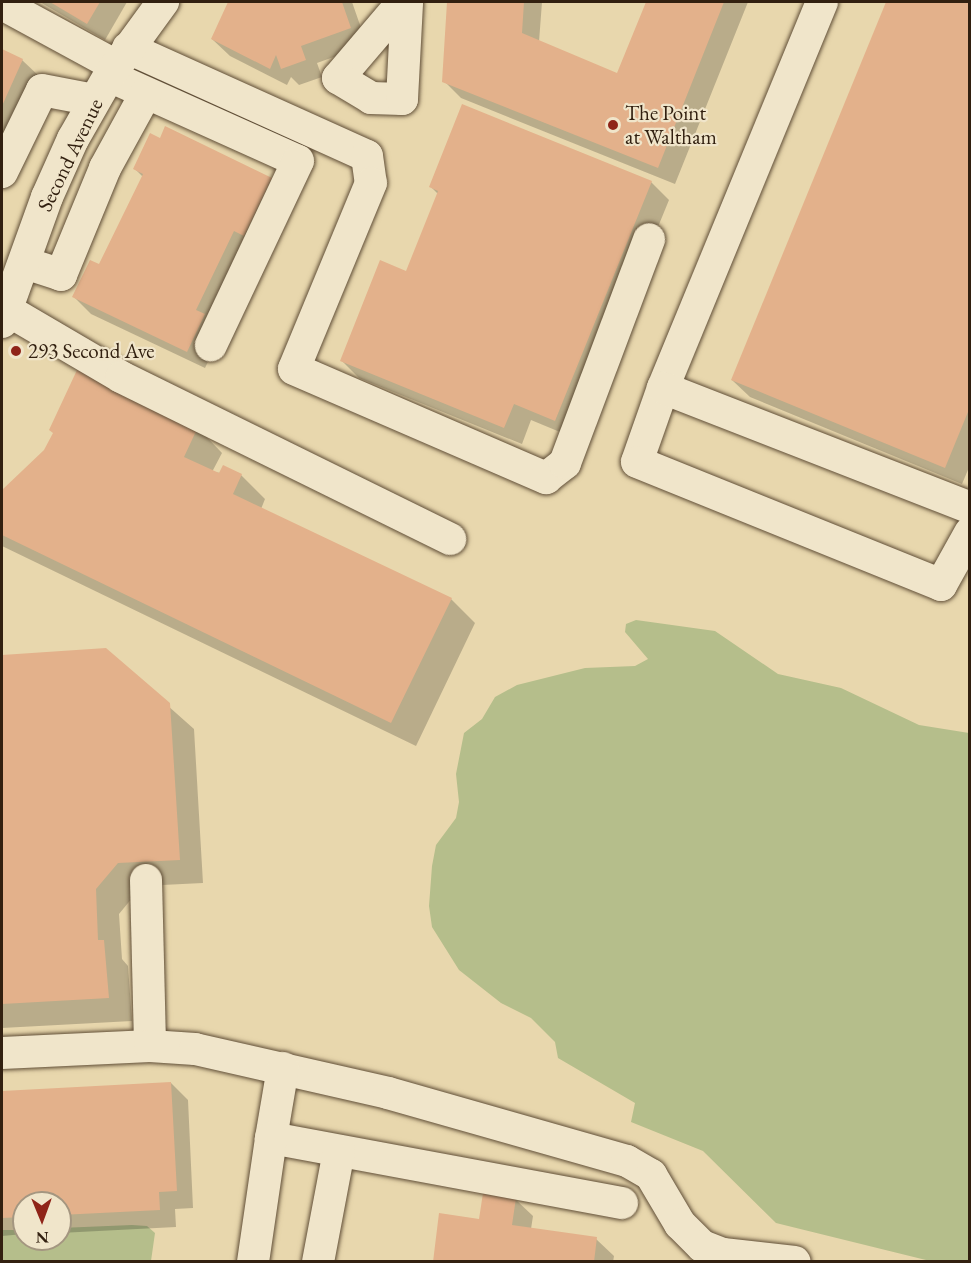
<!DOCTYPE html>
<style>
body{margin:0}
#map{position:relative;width:971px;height:1263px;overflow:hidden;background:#e8d7ad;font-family:"EB Garamond",serif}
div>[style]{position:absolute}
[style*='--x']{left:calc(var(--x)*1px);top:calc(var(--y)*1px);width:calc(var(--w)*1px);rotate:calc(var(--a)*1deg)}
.green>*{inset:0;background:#b5be8b}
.shadow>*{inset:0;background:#0003}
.building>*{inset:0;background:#e3b18b}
.roads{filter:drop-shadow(0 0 2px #604e37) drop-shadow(0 0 2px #604e37)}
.minor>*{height:32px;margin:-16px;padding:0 16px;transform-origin:16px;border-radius:16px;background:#f0e5ca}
.dots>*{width:16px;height:16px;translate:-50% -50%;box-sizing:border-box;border:3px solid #f0e5ca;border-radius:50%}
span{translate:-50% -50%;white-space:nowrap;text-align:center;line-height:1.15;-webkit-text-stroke:4.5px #f0e5ca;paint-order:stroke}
.poi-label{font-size:21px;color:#322010}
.left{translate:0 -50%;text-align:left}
.street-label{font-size:21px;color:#322010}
.frame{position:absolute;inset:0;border:3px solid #322010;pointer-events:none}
.north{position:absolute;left:12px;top:1191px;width:60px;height:60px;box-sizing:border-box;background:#f0e5ca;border:2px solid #a49680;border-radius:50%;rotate:179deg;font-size:16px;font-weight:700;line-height:24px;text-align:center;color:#322010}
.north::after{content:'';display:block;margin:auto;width:21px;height:27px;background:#8f2418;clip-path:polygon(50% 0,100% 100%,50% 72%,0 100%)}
</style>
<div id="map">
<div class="green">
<div style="clip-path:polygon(636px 620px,715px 631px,778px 674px,841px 688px,919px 725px,969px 733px,969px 1261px,930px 1261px,776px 1223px,703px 1151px,631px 1122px,635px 1103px,558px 1058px,555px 1042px,531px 1018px,501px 1003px,459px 970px,432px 927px,429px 906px,432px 866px,436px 845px,456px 818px,459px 802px,456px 774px,464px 733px,482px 719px,495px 697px,517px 685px,585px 668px,635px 666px,648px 659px,625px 632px,626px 624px)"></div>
<div style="clip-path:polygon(132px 1225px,147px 1226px,155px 1233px,151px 1261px,2px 1261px,2px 1230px,24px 1230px,24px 1239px,60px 1239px,60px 1228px)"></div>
</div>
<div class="shadow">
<div style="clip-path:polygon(40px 2px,127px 2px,105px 40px)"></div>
<div style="clip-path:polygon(230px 2px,352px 2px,367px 45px,317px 63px,322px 77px,299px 85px,291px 77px,287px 85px,230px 56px,212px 39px)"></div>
<div style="clip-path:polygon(448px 2px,542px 2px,539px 42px,618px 75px,648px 2px,748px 2px,675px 184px,461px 98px,444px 81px)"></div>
<div style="clip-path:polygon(888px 2px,970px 2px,970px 465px,962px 484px,750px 397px,732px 380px)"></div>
<div style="clip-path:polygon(2px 50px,22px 60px,40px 77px,2px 172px)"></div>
<div style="clip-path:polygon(463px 106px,651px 182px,669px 200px,572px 437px,531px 420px,522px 444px,359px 378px,342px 361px,407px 273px,439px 195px,431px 187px)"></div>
<div style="clip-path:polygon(135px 169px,271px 179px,288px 196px,205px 368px,91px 314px,74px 297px,100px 266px,143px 177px)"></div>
<div style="clip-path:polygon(198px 428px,222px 453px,212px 472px,241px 475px,265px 499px,261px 509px,451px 599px,475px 623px,416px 746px,2px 546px,2px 492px,46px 451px)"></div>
<div style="clip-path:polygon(105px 650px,194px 729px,203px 883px,142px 886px,119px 914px,122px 959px,128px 966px,132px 1021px,2px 1028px,2px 656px)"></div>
<div style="clip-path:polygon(171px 1083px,188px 1100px,193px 1208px,175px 1209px,176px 1227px,60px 1233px,60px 1203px,24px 1203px,24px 1234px,2px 1236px,2px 1092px)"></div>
<div style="clip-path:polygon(515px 1199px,533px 1216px,531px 1229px,596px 1239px,614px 1256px,613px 1262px,434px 1262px,480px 1221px)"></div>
</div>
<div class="building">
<div style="clip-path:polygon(50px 2px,100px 2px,87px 24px)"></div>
<div style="clip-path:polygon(228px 2px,342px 2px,351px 28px,301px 46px,306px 60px,281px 69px,276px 55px,270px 69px,211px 39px)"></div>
<div style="clip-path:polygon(447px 2px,524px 2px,522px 33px,617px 73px,646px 2px,724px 2px,658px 168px,442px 82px)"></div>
<div style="clip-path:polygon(886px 2px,970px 2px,970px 407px,945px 468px,731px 380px)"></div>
<div style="clip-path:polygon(2px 49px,23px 59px,2px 106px)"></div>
<div style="clip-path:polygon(462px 104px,652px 181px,555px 421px,514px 404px,504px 428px,340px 361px,380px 260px,406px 271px,438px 191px,429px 187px)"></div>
<div style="clip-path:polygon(165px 126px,272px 178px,244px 236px,234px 231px,196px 310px,205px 314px,187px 352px,72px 297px,90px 260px,99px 264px,143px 174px,133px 169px,150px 133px,160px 138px)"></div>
<div style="clip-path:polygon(77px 370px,198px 427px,184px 457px,219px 473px,223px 465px,242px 474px,233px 494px,452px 598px,391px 723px,2px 535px,2px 490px,44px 450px,53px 433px,49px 430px)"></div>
<div style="clip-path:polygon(106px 648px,170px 703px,180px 860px,118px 863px,96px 889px,98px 940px,104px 940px,109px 998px,2px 1004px,2px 655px)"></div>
<div style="clip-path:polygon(171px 1082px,177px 1191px,159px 1192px,160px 1210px,60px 1215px,60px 1203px,24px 1203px,24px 1217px,2px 1218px,2px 1091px)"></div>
<div style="clip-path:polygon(483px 1193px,516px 1198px,512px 1225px,597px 1237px,594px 1262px,433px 1262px,439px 1213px,479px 1219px)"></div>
</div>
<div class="roads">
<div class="minor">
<div style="--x:403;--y:2;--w:100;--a:130.5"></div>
<div style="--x:338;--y:78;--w:39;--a:31"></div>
<div style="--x:371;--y:98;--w:31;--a:2"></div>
<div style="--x:402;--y:99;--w:97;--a:-87"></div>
<div style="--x:822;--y:2;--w:417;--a:112.4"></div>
<div style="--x:663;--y:388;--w:78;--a:109.4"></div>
<div style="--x:637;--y:462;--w:328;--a:22"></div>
<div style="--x:941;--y:585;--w:60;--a:-60.9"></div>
<div style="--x:2;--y:4;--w:130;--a:28.5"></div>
<div style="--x:128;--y:48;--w:262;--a:24.3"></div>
<div style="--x:367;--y:156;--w:27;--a:82"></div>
<div style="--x:371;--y:183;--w:201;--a:112.5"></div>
<div style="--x:294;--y:369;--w:275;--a:23.4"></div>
<div style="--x:546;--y:478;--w:24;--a:-38"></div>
<div style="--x:565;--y:463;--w:239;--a:-69.4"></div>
<div style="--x:109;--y:76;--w:207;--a:24.2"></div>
<div style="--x:298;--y:161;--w:204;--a:115.3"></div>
<div style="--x:2;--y:172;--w:91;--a:-64"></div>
<div style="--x:42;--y:90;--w:53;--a:10.9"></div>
<div style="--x:25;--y:263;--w:38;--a:18"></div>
<div style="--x:61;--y:275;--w:116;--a:-67.6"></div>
<div style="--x:105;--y:168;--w:85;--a:-61.3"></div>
<div style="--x:7;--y:310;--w:132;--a:30.4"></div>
<div style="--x:121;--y:377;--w:367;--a:26.2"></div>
<div style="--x:2;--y:322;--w:133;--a:-70.2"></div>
<div style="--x:47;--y:197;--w:64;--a:-65.9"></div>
<div style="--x:73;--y:139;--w:73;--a:-60.3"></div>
<div style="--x:109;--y:76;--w:92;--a:-53.9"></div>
<div style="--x:663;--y:388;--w:330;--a:21.3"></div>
<div style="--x:146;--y:880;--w:166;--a:88.6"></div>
<div style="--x:2;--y:1053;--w:148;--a:-2.7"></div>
<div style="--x:150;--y:1046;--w:45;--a:3.8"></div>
<div style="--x:195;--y:1049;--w:198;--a:12.8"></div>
<div style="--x:388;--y:1093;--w:248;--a:15.9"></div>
<div style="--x:627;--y:1161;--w:28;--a:30"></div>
<div style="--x:651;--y:1175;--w:57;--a:59.4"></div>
<div style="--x:680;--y:1224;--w:31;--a:45"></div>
<div style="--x:702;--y:1246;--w:22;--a:21"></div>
<div style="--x:723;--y:1254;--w:72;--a:6.3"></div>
<div style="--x:283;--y:1068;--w:71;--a:99.7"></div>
<div style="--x:271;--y:1138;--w:357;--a:10.5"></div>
<div style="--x:253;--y:1262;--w:125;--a:-81.7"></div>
<div style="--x:318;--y:1262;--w:113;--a:-79.3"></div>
</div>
</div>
<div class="dots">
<div style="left:613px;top:125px;background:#8f2418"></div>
<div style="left:16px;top:351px;background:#8f2418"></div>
</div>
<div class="poi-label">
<span class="left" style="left:625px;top:125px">The Point<br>at Waltham</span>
<span class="left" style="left:28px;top:351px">293 Second Ave</span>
</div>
<div class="street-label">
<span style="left:70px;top:155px;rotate:-64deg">Second Avenue</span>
</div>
<div class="frame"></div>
<div class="north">N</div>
</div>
